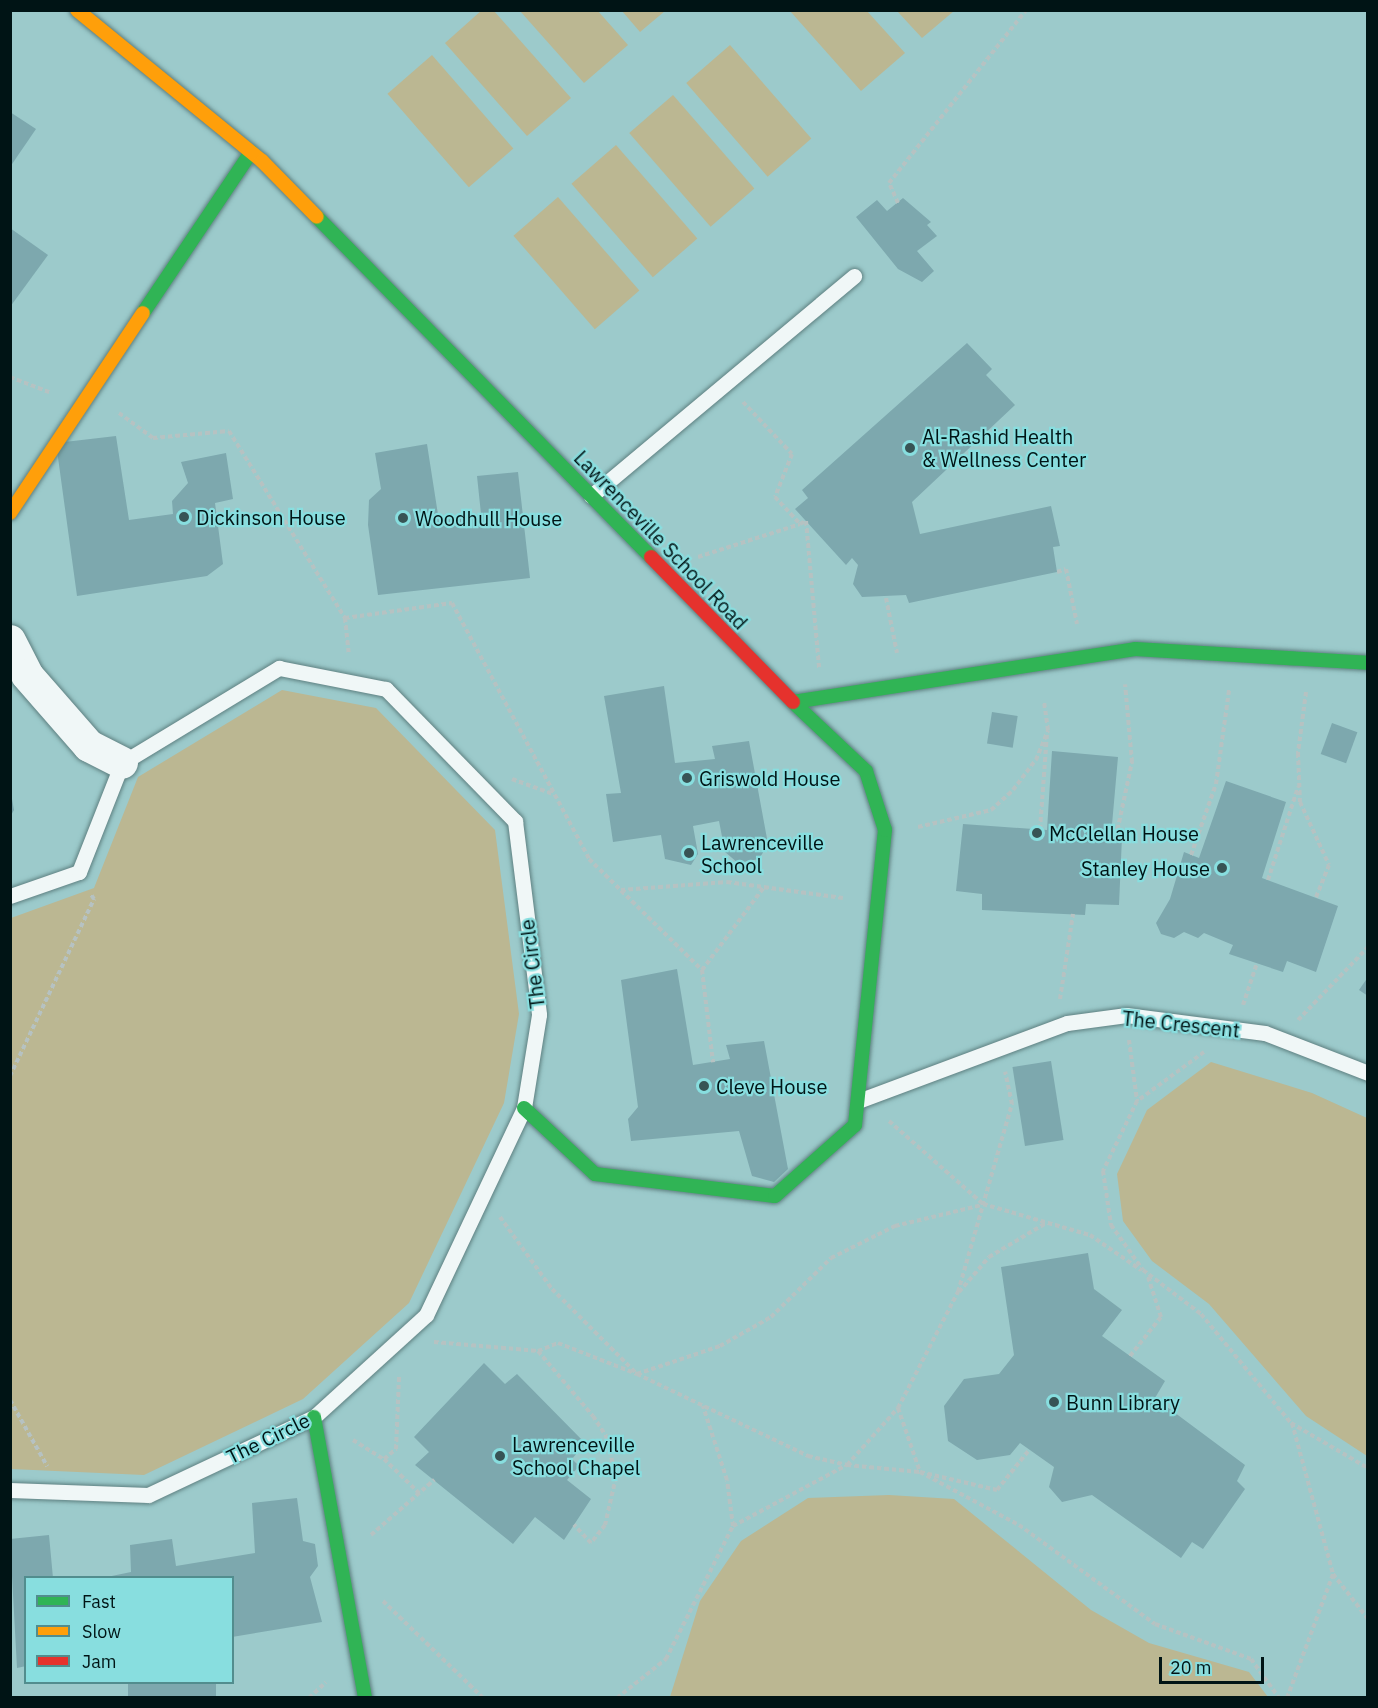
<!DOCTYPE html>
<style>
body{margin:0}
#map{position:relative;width:1378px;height:1708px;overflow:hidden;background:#9ccacb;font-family:"IBM Plex Sans",sans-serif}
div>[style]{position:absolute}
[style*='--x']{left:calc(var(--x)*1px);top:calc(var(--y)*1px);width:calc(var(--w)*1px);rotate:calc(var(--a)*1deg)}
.green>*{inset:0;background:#bbb792;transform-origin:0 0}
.building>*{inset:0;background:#7da8ae;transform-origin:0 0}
.path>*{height:4px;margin-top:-2px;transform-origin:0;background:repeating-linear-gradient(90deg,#b6c2c2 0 4.5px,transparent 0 7.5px)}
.roads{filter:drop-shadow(0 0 2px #5e8081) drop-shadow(0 0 2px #5e8081)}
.lane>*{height:15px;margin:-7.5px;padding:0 7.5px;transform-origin:7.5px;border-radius:7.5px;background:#f0f7f7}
.street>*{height:32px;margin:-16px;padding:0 16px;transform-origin:16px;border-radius:16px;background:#f0f7f7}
.fast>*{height:14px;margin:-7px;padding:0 7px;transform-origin:7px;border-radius:7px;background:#30b455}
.slow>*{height:14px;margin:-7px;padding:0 7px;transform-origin:7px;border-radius:7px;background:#ff9f0a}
.jam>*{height:14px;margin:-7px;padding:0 7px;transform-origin:7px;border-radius:7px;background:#e5322d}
.dots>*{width:16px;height:16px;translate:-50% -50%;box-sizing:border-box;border:3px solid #88dedf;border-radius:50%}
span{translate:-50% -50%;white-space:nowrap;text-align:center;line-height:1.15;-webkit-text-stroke:4.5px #88dedf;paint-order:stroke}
.poi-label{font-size:20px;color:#001415}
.left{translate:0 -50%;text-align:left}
.right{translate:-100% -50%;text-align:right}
.street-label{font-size:20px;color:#001415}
.frame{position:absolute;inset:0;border:12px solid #001415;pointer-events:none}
.legend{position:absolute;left:24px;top:1576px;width:210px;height:108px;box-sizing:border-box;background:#88dedf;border:2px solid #528d8e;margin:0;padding:8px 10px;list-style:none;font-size:18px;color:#001415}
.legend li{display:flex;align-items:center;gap:12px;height:30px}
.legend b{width:30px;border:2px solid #528d8e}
.scale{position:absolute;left:1159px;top:1657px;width:105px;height:27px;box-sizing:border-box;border:3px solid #001415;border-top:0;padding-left:8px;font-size:18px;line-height:21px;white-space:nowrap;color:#001415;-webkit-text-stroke:4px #88dedf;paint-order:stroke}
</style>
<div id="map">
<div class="green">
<div style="clip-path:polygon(482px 10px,494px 11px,571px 98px,527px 136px,445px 43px)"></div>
<div style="clip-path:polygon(520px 11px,598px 11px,628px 45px,584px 83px)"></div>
<div style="clip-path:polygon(622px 11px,665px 11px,640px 32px)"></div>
<div style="clip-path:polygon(790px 11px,867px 11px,905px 53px,861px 91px)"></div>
<div style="clip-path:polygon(897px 11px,954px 11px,922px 38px)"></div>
<div style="left:730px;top:45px;width:124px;height:58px;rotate:49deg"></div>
<div style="left:432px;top:55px;width:124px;height:59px;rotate:49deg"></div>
<div style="left:673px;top:95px;width:124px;height:58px;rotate:49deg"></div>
<div style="left:616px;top:145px;width:124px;height:59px;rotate:49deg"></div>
<div style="left:558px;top:197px;width:124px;height:59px;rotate:49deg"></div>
<div style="clip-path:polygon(282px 690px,376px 708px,495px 830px,519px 1014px,504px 1103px,409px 1303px,303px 1399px,144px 1475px,11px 1469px,11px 918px,94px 888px,138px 777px)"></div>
<div style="clip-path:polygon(1211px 1062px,1312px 1093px,1367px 1118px,1367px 1456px,1306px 1416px,1209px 1304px,1152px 1261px,1123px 1221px,1117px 1174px,1147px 1110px)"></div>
<div style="clip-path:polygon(889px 1495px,954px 1499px,1091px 1610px,1149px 1643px,1249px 1672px,1268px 1697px,670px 1697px,700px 1601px,741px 1541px,808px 1498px)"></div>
</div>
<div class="building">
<div style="clip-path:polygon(10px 112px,36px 129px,10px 167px)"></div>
<div style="clip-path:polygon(903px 198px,931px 222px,927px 225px,937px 236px,917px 251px,934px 271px,922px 282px,898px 269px,856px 217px,877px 200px,887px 211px)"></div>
<div style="clip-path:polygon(10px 228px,48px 255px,10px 307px)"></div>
<div style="clip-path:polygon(967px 343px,992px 369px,986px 375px,1015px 405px,912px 502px,920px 534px,1051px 506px,1060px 546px,1053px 547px,1057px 572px,909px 603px,906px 595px,862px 597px,853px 584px,858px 565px,852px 558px,846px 565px,795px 509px,808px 498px,802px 490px)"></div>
<div style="clip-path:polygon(116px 436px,129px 520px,173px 514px,172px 501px,188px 483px,181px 462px,226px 453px,233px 499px,215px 503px,223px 564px,207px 576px,77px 596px,56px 443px)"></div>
<div style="clip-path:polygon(427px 444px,439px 521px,481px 514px,477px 476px,518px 472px,530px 578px,378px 595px,368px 525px,369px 500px,381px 489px,375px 453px)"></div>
<div style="clip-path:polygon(664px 686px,675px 763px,715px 759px,712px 746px,749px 741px,768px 844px,759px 859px,738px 863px,725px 852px,719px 821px,693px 826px,698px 854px,691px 865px,665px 859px,661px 835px,613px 842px,606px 794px,621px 793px,604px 696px)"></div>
<div style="left:992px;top:712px;width:26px;height:32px;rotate:9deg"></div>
<div style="left:1332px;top:723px;width:27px;height:33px;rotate:20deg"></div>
<div style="clip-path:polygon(1052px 751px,1118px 757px,1111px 836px,1122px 837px,1119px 905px,1086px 904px,1085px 915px,982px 910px,982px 894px,956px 891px,963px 824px,1047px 830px)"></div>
<div style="clip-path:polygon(1226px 781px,1286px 802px,1262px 878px,1338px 906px,1316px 972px,1287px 961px,1283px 972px,1229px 954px,1233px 945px,1204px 933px,1198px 938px,1184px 932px,1174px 938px,1161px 934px,1156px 923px,1170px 899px,1184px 852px,1199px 858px)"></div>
<div style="clip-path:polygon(10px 788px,14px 810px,10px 817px)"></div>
<div style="clip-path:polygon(677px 969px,693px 1065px,730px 1059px,726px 1045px,764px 1041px,788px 1169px,774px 1182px,752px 1176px,739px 1131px,631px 1141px,628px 1119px,638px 1107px,621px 980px)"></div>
<div style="clip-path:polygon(1368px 977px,1368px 996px,1359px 990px)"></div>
<div style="left:1051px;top:1061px;width:80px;height:39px;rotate:81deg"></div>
<div style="clip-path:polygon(1088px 1253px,1094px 1289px,1122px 1310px,1102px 1336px,1165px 1381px,1155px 1398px,1245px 1465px,1237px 1481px,1245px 1489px,1203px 1549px,1192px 1542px,1181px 1558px,1092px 1495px,1062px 1502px,1049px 1487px,1054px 1467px,1020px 1443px,1010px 1455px,977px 1460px,948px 1441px,944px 1406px,964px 1379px,999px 1374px,1014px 1355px,1001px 1267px)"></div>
<div style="clip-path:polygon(484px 1363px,505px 1384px,517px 1374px,585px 1443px,572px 1459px,579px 1466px,567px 1480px,591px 1499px,564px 1540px,535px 1517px,513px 1544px,415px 1465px,429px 1452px,414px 1437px)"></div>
<div style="clip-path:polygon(297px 1498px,303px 1541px,315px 1544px,318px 1566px,310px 1577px,322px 1622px,232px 1637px,232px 1578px,102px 1578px,131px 1572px,130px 1545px,172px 1539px,176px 1566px,255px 1553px,252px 1503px)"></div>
<div style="clip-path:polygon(49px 1535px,53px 1578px,26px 1578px,26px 1666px,17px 1668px,10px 1539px)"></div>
<div style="left:128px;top:1682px;width:88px;height:16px"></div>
</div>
<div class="path">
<div style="--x:898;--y:203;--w:22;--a:-114"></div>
<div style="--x:889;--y:183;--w:221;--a:-51.6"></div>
<div style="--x:10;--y:377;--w:42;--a:21"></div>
<div style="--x:743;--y:402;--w:71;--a:46.7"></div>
<div style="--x:792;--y:454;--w:46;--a:111.6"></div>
<div style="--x:775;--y:497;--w:37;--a:47"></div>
<div style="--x:800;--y:524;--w:7;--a:-27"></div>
<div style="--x:806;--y:521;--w:148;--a:84.9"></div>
<div style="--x:119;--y:413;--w:42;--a:36.3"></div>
<div style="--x:153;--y:438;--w:76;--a:-5.3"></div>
<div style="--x:229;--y:431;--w:220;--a:58.2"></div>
<div style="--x:345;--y:618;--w:37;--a:84"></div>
<div style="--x:698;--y:557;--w:107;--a:-17.9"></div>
<div style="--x:1057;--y:572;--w:9;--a:-18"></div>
<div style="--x:1066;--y:569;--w:56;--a:78.7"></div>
<div style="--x:886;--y:598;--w:56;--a:78.7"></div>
<div style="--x:345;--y:618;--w:108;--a:-8"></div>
<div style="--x:452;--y:603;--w:290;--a:61.8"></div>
<div style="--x:589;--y:859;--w:158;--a:44.5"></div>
<div style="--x:702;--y:970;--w:93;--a:83.2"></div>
<div style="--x:1306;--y:692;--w:62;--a:97.5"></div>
<div style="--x:1298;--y:753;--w:49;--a:87.7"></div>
<div style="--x:1300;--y:802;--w:69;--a:65.3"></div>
<div style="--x:1329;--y:865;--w:35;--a:112"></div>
<div style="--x:512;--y:779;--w:44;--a:20.1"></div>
<div style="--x:918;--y:827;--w:75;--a:-13.1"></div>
<div style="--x:991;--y:810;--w:30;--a:-42"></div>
<div style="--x:1013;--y:790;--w:38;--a:-53"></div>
<div style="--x:1036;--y:760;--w:32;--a:-68"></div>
<div style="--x:1048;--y:730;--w:30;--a:-98"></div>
<div style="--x:1040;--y:829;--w:95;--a:-85.8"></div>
<div style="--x:1116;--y:837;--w:77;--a:-78"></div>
<div style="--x:1132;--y:762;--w:78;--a:-95.1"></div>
<div style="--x:1191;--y:855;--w:75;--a:-70.6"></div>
<div style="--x:1216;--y:784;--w:95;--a:-82.1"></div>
<div style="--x:1268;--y:880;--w:98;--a:-72.1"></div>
<div style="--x:621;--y:890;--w:106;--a:-4.3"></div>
<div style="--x:727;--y:882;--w:117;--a:7.9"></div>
<div style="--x:702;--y:970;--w:104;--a:-53.2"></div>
<div style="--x:1060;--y:999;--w:86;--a:-81.3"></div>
<div style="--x:1243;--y:1005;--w:44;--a:-71.6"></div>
<div style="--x:1298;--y:1020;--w:101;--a:-46.2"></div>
<div style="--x:1129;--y:1040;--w:62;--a:82.5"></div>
<div style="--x:1204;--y:1052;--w:83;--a:143.8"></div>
<div style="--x:1137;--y:1101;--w:78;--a:115.9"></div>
<div style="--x:1103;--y:1171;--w:55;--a:81.6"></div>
<div style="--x:1111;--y:1225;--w:55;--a:54.6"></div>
<div style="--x:1143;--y:1270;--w:73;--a:37.2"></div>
<div style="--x:1201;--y:1314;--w:141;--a:50.5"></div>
<div style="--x:1291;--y:1423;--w:89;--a:30.3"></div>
<div style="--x:10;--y:1076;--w:196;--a:-64.6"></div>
<div style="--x:94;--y:899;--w:7;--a:-124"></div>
<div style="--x:889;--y:1121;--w:125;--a:41.4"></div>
<div style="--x:983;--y:1204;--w:111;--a:16.2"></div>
<div style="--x:1090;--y:1235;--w:62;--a:34.5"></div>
<div style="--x:500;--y:1217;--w:89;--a:54.2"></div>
<div style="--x:552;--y:1289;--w:120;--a:45"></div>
<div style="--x:637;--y:1374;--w:190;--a:25.6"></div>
<div style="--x:808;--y:1456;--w:40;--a:13"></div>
<div style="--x:847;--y:1465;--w:76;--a:-48.2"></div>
<div style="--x:898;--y:1408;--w:131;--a:-62.7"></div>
<div style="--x:958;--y:1292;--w:196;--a:-74"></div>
<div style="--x:1012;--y:1104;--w:33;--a:-102"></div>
<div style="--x:959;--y:1292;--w:46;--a:-49.4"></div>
<div style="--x:989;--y:1257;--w:66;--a:-30.8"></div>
<div style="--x:434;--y:1342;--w:104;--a:4.9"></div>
<div style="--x:538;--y:1351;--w:85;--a:49.8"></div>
<div style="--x:593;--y:1416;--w:24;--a:57"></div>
<div style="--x:606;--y:1436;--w:42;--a:76.3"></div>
<div style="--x:616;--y:1477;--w:49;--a:102.9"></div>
<div style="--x:605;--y:1525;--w:23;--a:128"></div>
<div style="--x:591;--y:1543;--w:25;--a:-133"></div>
<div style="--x:538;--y:1351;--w:22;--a:-22"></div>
<div style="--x:558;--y:1343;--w:85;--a:21.4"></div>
<div style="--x:637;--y:1374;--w:88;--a:-18.6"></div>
<div style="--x:720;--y:1346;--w:59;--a:-29.6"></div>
<div style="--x:771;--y:1317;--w:84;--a:-44.5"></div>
<div style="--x:831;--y:1258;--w:72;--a:-26.6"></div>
<div style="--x:895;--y:1226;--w:89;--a:-13.6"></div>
<div style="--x:1130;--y:1356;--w:50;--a:-51.5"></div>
<div style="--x:1161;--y:1317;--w:45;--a:-108"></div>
<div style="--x:10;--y:1400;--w:76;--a:60.7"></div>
<div style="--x:898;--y:1408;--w:68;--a:71"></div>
<div style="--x:920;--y:1472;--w:112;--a:28.2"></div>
<div style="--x:1019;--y:1525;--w:168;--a:36.1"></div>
<div style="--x:1155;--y:1624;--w:102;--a:20"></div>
<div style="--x:1251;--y:1659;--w:48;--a:54.3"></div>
<div style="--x:1292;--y:1423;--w:156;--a:74.8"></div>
<div style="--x:353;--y:1440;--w:36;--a:32"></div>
<div style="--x:384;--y:1459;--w:49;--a:44.2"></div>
<div style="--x:384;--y:1459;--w:16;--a:-40"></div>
<div style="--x:396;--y:1449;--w:73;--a:-87.6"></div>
<div style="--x:733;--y:1526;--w:129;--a:-28.2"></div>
<div style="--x:847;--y:1465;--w:73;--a:5.5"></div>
<div style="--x:920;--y:1472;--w:79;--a:13.2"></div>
<div style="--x:997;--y:1490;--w:51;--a:-51.3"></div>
<div style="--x:371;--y:1535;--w:84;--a:-41.1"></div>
<div style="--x:383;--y:1601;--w:139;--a:44.1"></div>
<div style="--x:309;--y:1698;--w:23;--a:-43"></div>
<div style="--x:617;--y:1698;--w:63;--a:-38.5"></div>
<div style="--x:666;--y:1659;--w:149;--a:-63.3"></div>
<div style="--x:733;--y:1526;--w:46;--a:-97.4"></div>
<div style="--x:727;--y:1480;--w:78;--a:-108"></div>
<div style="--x:1287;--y:1698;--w:132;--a:-69.6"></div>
<div style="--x:1333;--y:1574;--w:57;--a:52.1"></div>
</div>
<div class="roads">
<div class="lane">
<div style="--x:591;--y:496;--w:343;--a:-39.9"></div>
<div style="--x:10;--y:896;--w:73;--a:-19.2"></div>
<div style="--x:79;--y:872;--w:117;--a:-68.5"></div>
<div style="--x:122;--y:763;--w:184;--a:-31.2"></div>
<div style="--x:279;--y:668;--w:109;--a:11.1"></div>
<div style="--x:386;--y:689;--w:185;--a:45.7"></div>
<div style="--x:515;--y:821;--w:195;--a:82.9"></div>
<div style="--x:539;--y:1015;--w:94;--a:99.2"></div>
<div style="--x:524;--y:1108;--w:229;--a:115.3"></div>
<div style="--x:426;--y:1315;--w:151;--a:137.7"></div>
<div style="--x:314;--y:1417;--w:183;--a:154.8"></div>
<div style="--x:148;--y:1495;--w:138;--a:-177.9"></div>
<div style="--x:858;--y:1101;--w:223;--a:-20.5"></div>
<div style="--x:1067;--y:1023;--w:60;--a:-7.7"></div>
<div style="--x:1126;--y:1015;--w:140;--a:7.4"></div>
<div style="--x:1265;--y:1033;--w:110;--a:21.2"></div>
</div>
<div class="street">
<div style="--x:10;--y:641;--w:38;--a:63"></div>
<div style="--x:27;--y:675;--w:94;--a:48.9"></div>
<div style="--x:89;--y:746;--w:37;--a:27"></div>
</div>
<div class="fast">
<div style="--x:317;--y:217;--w:477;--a:45.5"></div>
<div style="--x:143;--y:313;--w:194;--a:-56.1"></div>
<div style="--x:793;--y:702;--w:346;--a:-8.8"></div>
<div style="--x:1135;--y:649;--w:233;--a:3.4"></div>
<div style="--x:524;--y:1108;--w:97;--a:42.9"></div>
<div style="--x:595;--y:1174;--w:181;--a:7"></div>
<div style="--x:775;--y:1196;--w:107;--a:-41.6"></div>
<div style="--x:855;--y:1125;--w:297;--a:-84.2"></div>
<div style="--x:885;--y:830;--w:62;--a:-107.9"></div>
<div style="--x:866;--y:771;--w:96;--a:-136.7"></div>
<div style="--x:314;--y:1417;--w:286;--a:79.7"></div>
</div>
<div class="slow">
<div style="--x:77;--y:10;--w:239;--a:39.2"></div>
<div style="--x:262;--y:161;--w:78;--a:45.5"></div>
<div style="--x:10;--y:513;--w:240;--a:-56.4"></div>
</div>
<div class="jam">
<div style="--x:651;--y:557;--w:203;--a:45.6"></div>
</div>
</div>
<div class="dots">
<div style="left:910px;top:448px;background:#375455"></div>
<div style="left:184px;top:517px;background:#375455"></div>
<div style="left:403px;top:518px;background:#375455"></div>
<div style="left:687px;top:778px;background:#375455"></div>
<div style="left:1037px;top:833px;background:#375455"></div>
<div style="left:689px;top:853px;background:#375455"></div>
<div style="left:1222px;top:868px;background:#375455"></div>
<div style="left:704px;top:1086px;background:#375455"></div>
<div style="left:1054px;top:1402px;background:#375455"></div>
<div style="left:500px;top:1456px;background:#375455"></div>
</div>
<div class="poi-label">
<span class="left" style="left:922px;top:448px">Al-Rashid Health<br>&amp; Wellness Center</span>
<span class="left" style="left:196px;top:517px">Dickinson House</span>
<span class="left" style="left:415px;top:518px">Woodhull House</span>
<span class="left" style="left:699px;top:778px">Griswold House</span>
<span class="left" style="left:1049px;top:833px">McClellan House</span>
<span class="left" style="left:701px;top:854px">Lawrenceville<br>School</span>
<span class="right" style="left:1210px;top:868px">Stanley House</span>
<span class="left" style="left:716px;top:1086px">Cleve House</span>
<span class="left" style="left:1066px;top:1402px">Bunn Library</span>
<span class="left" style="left:512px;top:1456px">Lawrenceville<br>School Chapel</span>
</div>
<div class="street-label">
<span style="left:661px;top:540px;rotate:46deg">Lawrenceville School Road</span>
<span style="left:532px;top:964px;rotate:-97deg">The Circle</span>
<span style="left:1181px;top:1024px;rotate:6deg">The Crescent</span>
<span style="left:268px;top:1438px;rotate:-26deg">The Circle</span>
</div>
<div class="frame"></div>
<ul class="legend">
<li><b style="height:8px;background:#30b455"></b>Fast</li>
<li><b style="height:8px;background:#ff9f0a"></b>Slow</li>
<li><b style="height:8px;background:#e5322d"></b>Jam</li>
</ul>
<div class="scale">20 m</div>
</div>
